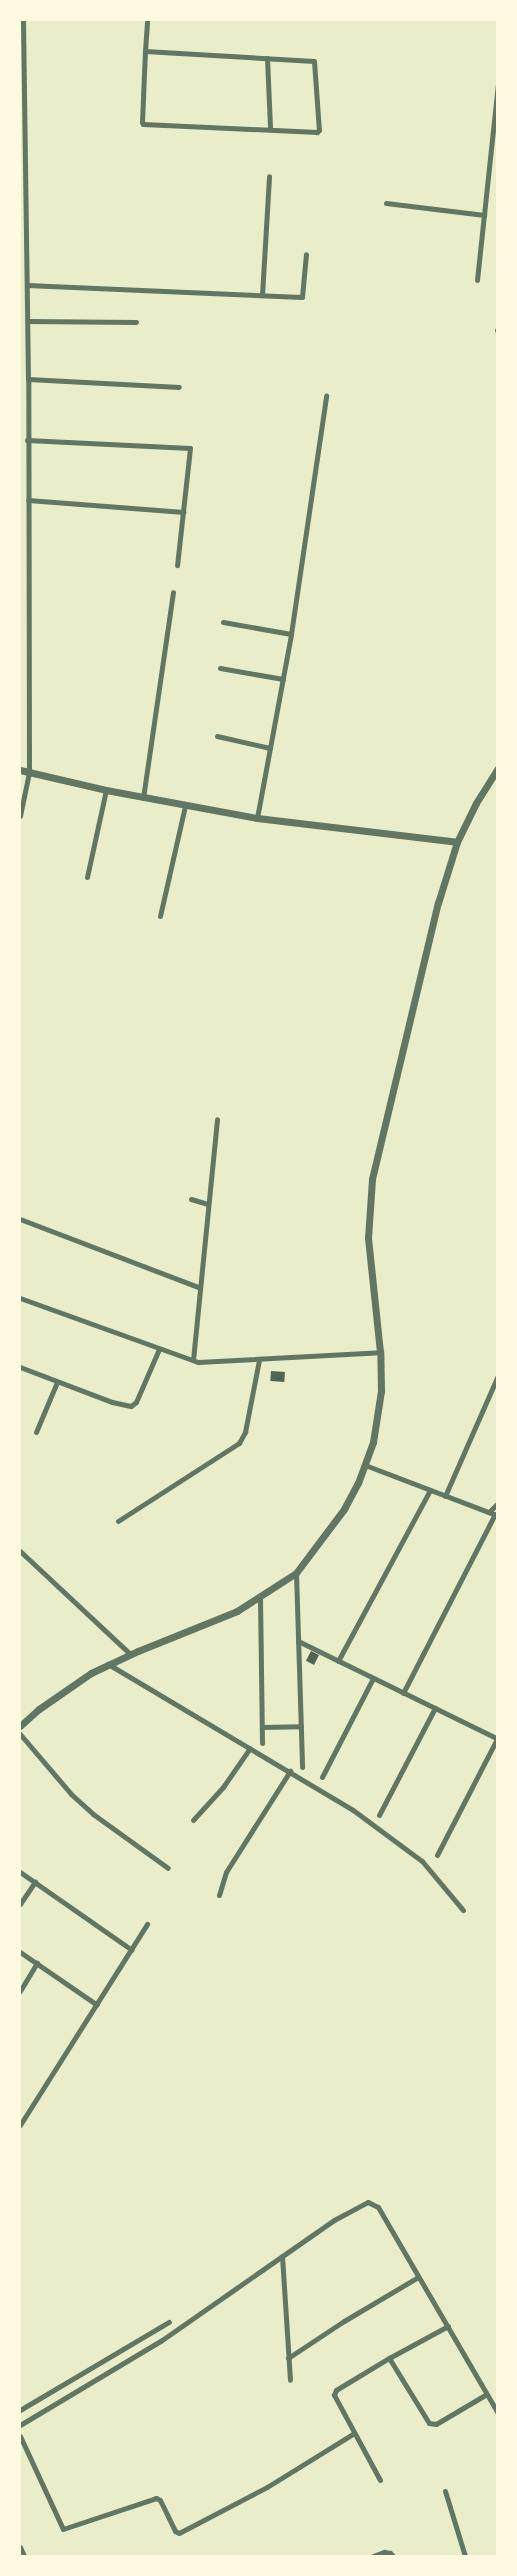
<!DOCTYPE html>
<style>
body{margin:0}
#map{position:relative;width:517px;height:2576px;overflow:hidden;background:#e9edc9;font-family:Bitter,serif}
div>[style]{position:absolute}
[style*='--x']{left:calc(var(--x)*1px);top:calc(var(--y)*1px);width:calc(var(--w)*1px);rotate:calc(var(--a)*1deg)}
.building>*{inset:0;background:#4f6655;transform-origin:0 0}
.minor>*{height:5px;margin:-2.5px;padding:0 2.5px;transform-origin:2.5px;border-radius:2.5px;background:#617663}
.tertiary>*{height:7px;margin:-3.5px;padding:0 3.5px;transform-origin:3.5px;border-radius:3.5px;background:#617663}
span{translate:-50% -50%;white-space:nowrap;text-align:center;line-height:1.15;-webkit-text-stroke:6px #fefae0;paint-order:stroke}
.frame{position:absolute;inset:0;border:21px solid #fefae0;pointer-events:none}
</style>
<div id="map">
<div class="building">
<div style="left:271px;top:1371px;width:14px;height:10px;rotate:4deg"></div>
<div style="left:311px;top:1651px;width:9px;height:11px;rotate:27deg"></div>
</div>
<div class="minor">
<div style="--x:145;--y:51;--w:169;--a:3.4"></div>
<div style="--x:314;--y:61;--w:69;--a:85.9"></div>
<div style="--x:319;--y:130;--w:3;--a:135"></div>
<div style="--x:317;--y:132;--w:174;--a:-177.4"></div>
<div style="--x:143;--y:124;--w:2;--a:-117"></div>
<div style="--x:142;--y:122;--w:71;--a:-87.6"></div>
<div style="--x:145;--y:51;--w:31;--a:-86"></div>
<div style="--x:267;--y:58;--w:70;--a:87.5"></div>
<div style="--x:386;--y:203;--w:99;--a:7"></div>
<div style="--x:477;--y:280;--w:196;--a:-83.9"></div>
<div style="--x:27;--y:285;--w:275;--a:2.5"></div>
<div style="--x:302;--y:297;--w:43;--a:-84.7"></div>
<div style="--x:262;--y:295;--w:119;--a:-86.6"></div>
<div style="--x:28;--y:321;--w:108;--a:0.5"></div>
<div style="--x:497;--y:330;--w:1;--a:0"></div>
<div style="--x:28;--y:379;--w:151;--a:3"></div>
<div style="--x:27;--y:440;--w:163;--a:2.8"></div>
<div style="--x:190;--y:448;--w:118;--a:96.3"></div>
<div style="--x:28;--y:500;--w:156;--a:4.4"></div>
<div style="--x:223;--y:622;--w:69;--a:10"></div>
<div style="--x:220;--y:668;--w:64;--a:9.9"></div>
<div style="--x:217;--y:736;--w:54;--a:12.8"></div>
<div style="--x:143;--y:798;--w:208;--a:-81.7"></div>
<div style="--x:20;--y:816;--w:45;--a:-78.4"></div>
<div style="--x:29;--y:772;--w:393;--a:-90.1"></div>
<div style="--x:28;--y:379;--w:359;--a:-90.8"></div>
<div style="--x:257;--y:818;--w:187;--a:-79.5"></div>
<div style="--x:291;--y:634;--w:241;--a:-81.6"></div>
<div style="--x:87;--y:877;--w:89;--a:-77.7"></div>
<div style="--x:160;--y:916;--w:113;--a:-77.2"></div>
<div style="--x:191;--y:1199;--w:17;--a:17"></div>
<div style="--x:20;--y:1219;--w:191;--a:20.9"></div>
<div style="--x:20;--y:1298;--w:189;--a:19.8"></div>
<div style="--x:198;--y:1362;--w:182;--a:-3.1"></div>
<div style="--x:193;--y:1360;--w:242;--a:-84.3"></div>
<div style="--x:20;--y:1367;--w:98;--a:20.8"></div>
<div style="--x:112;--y:1402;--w:19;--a:12"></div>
<div style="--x:131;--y:1406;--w:6;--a:-39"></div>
<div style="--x:136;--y:1402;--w:58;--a:-66.5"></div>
<div style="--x:36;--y:1432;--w:54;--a:-67.2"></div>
<div style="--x:365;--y:1465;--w:140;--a:20.9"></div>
<div style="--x:445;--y:1496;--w:132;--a:-66.3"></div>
<div style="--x:489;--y:1512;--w:13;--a:-45"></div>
<div style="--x:118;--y:1521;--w:144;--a:-32.8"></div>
<div style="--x:239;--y:1443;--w:13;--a:-61"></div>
<div style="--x:245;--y:1432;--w:73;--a:-79"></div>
<div style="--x:20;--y:1551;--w:151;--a:43.1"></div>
<div style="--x:296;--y:1573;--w:194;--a:88.2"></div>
<div style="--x:260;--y:1598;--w:145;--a:89.2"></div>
<div style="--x:298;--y:1641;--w:223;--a:26.1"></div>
<div style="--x:338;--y:1661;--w:194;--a:-61.7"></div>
<div style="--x:108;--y:1664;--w:285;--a:30.8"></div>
<div style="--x:353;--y:1810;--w:86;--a:36.5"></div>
<div style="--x:422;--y:1861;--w:64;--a:50.1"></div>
<div style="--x:403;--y:1693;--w:201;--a:-62.8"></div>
<div style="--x:262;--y:1727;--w:39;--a:-1"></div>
<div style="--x:20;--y:1734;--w:79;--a:49.6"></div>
<div style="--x:71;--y:1794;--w:30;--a:42"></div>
<div style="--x:93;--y:1814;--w:92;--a:35.8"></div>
<div style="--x:322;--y:1777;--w:111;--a:-62.7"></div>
<div style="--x:379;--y:1815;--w:121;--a:-62.4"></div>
<div style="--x:193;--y:1820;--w:45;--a:-47.7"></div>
<div style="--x:223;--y:1787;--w:47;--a:-55.3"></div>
<div style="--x:437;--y:1855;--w:131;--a:-62.7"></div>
<div style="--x:20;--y:1872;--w:136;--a:34.9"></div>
<div style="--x:219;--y:1895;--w:24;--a:-73"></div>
<div style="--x:226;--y:1872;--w:120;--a:-57.6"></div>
<div style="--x:20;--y:1904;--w:27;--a:-56"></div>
<div style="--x:20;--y:1952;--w:93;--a:34.5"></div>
<div style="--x:20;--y:1991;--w:33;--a:-59"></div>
<div style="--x:20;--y:2125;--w:238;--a:-57.7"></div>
<div style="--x:282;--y:2256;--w:124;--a:86.3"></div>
<div style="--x:448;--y:2326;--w:67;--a:151.5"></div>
<div style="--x:389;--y:2358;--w:76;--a:58.4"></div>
<div style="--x:429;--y:2423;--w:7;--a:8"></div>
<div style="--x:436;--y:2424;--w:57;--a:-30.6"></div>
<div style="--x:288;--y:2358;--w:67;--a:-33.5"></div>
<div style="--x:344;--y:2321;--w:86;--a:-30.7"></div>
<div style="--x:20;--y:2410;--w:173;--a:-30.6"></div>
<div style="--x:20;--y:2425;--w:165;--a:-30.9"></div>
<div style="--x:162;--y:2340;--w:210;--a:-34.9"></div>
<div style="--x:334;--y:2220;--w:38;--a:-28"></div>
<div style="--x:368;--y:2202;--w:11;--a:27"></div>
<div style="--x:378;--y:2207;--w:238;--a:59.8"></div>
<div style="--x:20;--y:2436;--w:102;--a:65.2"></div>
<div style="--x:63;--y:2529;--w:98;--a:-18.4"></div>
<div style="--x:156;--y:2498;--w:4;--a:27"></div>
<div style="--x:160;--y:2500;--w:34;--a:64"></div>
<div style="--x:175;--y:2531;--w:4;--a:27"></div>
<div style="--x:179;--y:2533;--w:99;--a:-27.6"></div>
<div style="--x:267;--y:2487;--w:102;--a:-31.8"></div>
<div style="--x:380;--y:2480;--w:97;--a:-118.4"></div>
<div style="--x:334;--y:2395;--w:5;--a:-68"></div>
<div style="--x:336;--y:2390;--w:62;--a:-31.1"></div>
<div style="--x:445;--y:2491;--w:68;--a:72.9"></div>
<div style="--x:20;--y:2547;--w:10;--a:66"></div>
<div style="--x:373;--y:2556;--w:12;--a:-20"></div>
<div style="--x:384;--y:2552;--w:6;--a:9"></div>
<div style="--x:390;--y:2553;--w:4;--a:45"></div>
</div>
<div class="tertiary">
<div style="--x:20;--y:770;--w:88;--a:13.1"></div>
<div style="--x:106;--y:790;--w:154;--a:10.5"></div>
<div style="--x:257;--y:818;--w:201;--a:6.8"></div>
<div style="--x:20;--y:1726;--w:25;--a:-42"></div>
<div style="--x:39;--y:1709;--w:63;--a:-34.7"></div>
<div style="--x:91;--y:1673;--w:52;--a:-25.1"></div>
<div style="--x:138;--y:1651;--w:107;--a:-22"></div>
<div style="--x:237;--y:1611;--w:70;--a:-32.8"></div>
<div style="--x:296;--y:1573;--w:80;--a:-53.1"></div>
<div style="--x:344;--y:1509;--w:30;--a:-62"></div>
<div style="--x:358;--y:1483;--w:44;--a:-69.9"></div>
<div style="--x:373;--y:1442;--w:52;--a:-81.1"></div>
<div style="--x:381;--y:1391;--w:39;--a:-91"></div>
<div style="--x:380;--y:1352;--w:115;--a:-96"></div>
<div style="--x:368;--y:1238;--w:59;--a:-86.1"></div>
<div style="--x:372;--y:1179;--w:284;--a:-76.6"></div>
<div style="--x:438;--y:903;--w:64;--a:-72.7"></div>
<div style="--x:457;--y:842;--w:43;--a:-64"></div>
<div style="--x:476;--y:803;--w:41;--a:-57.8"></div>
</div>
<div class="frame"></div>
</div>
